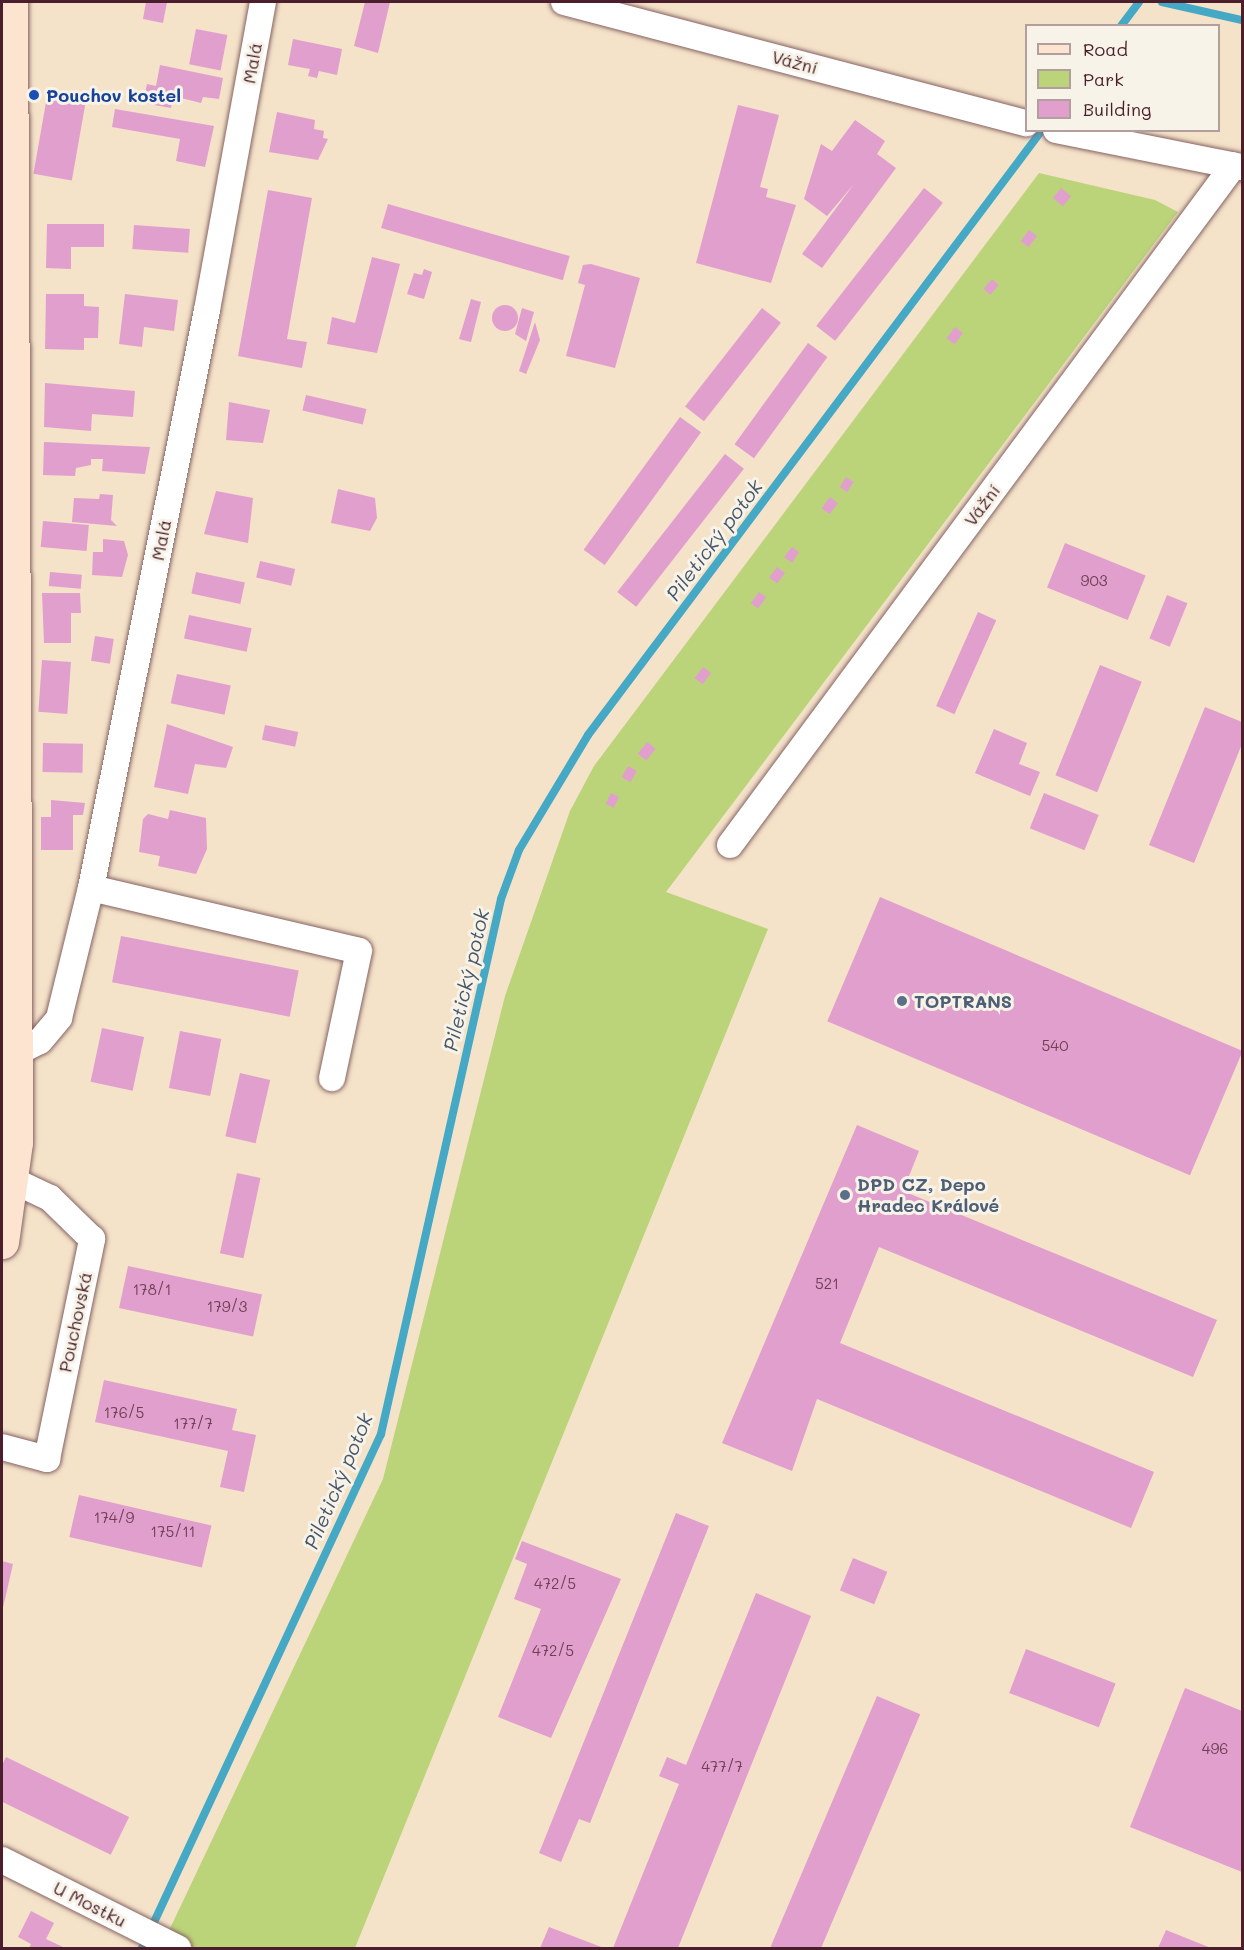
<!DOCTYPE html>
<meta charset="utf-8">
<style>
body{margin:0}
#map{position:relative;width:1244px;height:1950px;overflow:hidden;background:#f4e2c9;font-family:Mali,sans-serif}
div>[style]{position:absolute}
[style*='--x']{left:calc(var(--x)*1px);top:calc(var(--y)*1px);width:calc(var(--w)*1px);rotate:calc(var(--a)*1deg)}
.green>*{inset:0;background:#bbd479}
.stream>*{height:8px;margin:-4px;padding:0 4px;transform-origin:4px;border-radius:4px;background:#45a8c5}
.building>*{inset:0;background:#e19fce;transform-origin:0 0}
.round{border-radius:50%}
.roads{filter:drop-shadow(0 0 2px #866362) drop-shadow(0 0 2px #866362)}
.street>*{height:26px;margin:-13px;padding:0 13px;transform-origin:13px;border-radius:13px;background:#fff}
.secondary>*{height:33px;margin:-16.5px;padding:0 16.5px;transform-origin:16.5px;border-radius:16.5px;background:#fde4d1}
.dots>*{width:16px;height:16px;translate:-50% -50%;box-sizing:border-box;border:3px solid #f7f3e8;border-radius:50%}
span{translate:-50% -50%;white-space:nowrap;text-align:center;line-height:1.15;-webkit-text-stroke:6px #f7f3e8;paint-order:stroke}
.number-label{font-size:15px;color:#703f54}
.number-label span{-webkit-text-stroke-width:0}
.street-label{font-size:18px;color:#4a1f2b}
.transit-label{font-size:18px;color:#164399;font-weight:700}
.left{translate:0 -50%;text-align:left}
.service-label{font-size:18px;color:#4e5e75;font-weight:700}
.water-label{font-size:20px;color:#485669;font-style:italic}
.frame{position:absolute;inset:0;border:3px solid #4a1f2b;pointer-events:none}
.legend{position:absolute;left:1025px;top:24px;width:195px;height:108px;box-sizing:border-box;background:#f7f3e8;border:2px solid #b29e9c;margin:0;padding:8px 10px;list-style:none;font-size:18px;color:#4a1f2b}
.legend li{display:flex;align-items:center;gap:12px;height:30px}
.legend b{width:30px;border:2px solid #b29e9c}
</style>
<div id="map">
<div class="green">
<div style="clip-path:polygon(1039px 173px,1155px 200px,1178px 212px,666px 892px,768px 929px,355px 1948px,196px 1948px,166px 1937px,383px 1479px,505px 996px,570px 811px,594px 766px)"></div>
</div>
<div class="stream">
<div style="--x:1162;--y:2;--w:82;--a:12.7"></div>
<div style="--x:1121;--y:26;--w:30;--a:-53"></div>
<div style="--x:142;--y:1948;--w:567;--a:-65.06"></div>
<div style="--x:381;--y:1434;--w:548;--a:-77.36"></div>
<div style="--x:501;--y:899;--w:52;--a:-69.8"></div>
<div style="--x:519;--y:850;--w:134;--a:-59"></div>
<div style="--x:588;--y:735;--w:756;--a:-53.11"></div>
</div>
<div class="building">
<div style="clip-path:polygon(146px 2px,167px 2px,163px 23px,143px 19px)"></div>
<div style="clip-path:polygon(365px 2px,390px 2px,378px 53px,354px 46px)"></div>
<div style="left:196px;top:29px;width:32px;height:36px;rotate:11deg"></div>
<div style="clip-path:polygon(293px 39px,342px 49px,337px 75px,319px 71px,317px 78px,308px 76px,310px 69px,288px 65px)"></div>
<div style="clip-path:polygon(160px 65px,223px 78px,219px 99px,203px 97px,201px 103px,173px 96px,171px 108px,143px 103px,147px 84px,156px 86px)"></div>
<div style="left:48px;top:91px;width:39px;height:84px;rotate:10deg"></div>
<div style="clip-path:polygon(738px 105px,779px 115px,760px 187px,768px 189px,766px 197px,796px 205px,771px 283px,696px 263px)"></div>
<div style="clip-path:polygon(115px 109px,214px 126px,205px 167px,176px 161px,180px 139px,112px 127px)"></div>
<div style="clip-path:polygon(277px 112px,315px 120px,314px 129px,324px 131px,323px 138px,328px 139px,318px 160px,269px 152px)"></div>
<div style="clip-path:polygon(855px 120px,885px 141px,877px 154px,896px 168px,822px 268px,802px 254px,854px 184px,827px 216px,804px 199px,821px 144px,832px 151px)"></div>
<div style="left:924px;top:188px;width:24px;height:175px;rotate:38deg"></div>
<div style="left:1061px;top:188px;width:13px;height:13px;rotate:39deg"></div>
<div style="clip-path:polygon(268px 190px,312px 198px,287px 339px,307px 342px,302px 368px,238px 356px)"></div>
<div style="left:388px;top:204px;width:189px;height:25px;rotate:16deg"></div>
<div style="clip-path:polygon(47px 224px,104px 224px,104px 247px,71px 247px,71px 269px,46px 268px)"></div>
<div style="left:134px;top:225px;width:56px;height:24px;rotate:4deg"></div>
<div style="left:1029px;top:230px;width:10px;height:14px;rotate:37deg"></div>
<div style="clip-path:polygon(372px 257px,400px 264px,377px 353px,327px 344px,332px 317px,355px 323px)"></div>
<div style="clip-path:polygon(591px 264px,640px 278px,615px 368px,566px 356px,585px 285px,578px 283px,583px 265px)"></div>
<div style="clip-path:polygon(424px 269px,432px 272px,424px 299px,407px 294px,414px 273px,422px 275px)"></div>
<div style="left:992px;top:279px;width:9px;height:13px;rotate:41deg"></div>
<div style="clip-path:polygon(46px 294px,84px 294px,84px 306px,99px 307px,98px 338px,84px 338px,84px 350px,45px 349px)"></div>
<div style="clip-path:polygon(125px 294px,178px 300px,174px 331px,144px 327px,142px 347px,119px 344px)"></div>
<div style="clip-path:polygon(471px 299px,481px 302px,471px 342px,459px 339px)"></div>
<div class="round" style="left:492px;top:305px;width:26px;height:26px"></div>
<div style="clip-path:polygon(522px 308px,534px 312px,526px 341px,515px 334px)"></div>
<div style="left:762px;top:308px;width:24px;height:125px;rotate:38deg"></div>
<div style="clip-path:polygon(535px 322px,540px 340px,526px 374px,519px 371px)"></div>
<div style="left:955px;top:327px;width:10px;height:14px;rotate:37deg"></div>
<div style="left:808px;top:343px;width:24px;height:125px;rotate:36deg"></div>
<div style="clip-path:polygon(45px 383px,135px 391px,133px 417px,92px 414px,91px 431px,44px 427px)"></div>
<div style="left:306px;top:395px;width:62px;height:16px;rotate:13deg"></div>
<div style="clip-path:polygon(229px 402px,270px 410px,263px 443px,226px 440px)"></div>
<div style="left:680px;top:417px;width:26px;height:164px;rotate:36deg"></div>
<div style="clip-path:polygon(44px 442px,150px 447px,145px 474px,102px 471px,103px 459px,91px 459px,91px 465px,76px 468px,75px 476px,43px 475px)"></div>
<div style="left:725px;top:454px;width:24px;height:175px;rotate:38deg"></div>
<div style="left:846px;top:477px;width:9px;height:12px;rotate:32deg"></div>
<div style="clip-path:polygon(338px 489px,375px 498px,377px 518px,370px 531px,331px 523px)"></div>
<div style="clip-path:polygon(216px 491px,253px 498px,248px 543px,204px 534px)"></div>
<div style="clip-path:polygon(100px 494px,113px 495px,111px 520px,117px 526px,72px 522px,74px 498px,99px 499px)"></div>
<div style="left:830px;top:497px;width:10px;height:14px;rotate:37deg"></div>
<div style="left:43px;top:521px;width:46px;height:26px;rotate:5deg"></div>
<div style="clip-path:polygon(103px 539px,124px 541px,128px 555px,122px 577px,92px 575px,93px 552px,103px 552px)"></div>
<div style="left:1065px;top:543px;width:87px;height:48px;rotate:22deg"></div>
<div style="clip-path:polygon(792px 547px,799px 552px,792px 563px,784px 557px)"></div>
<div style="left:260px;top:561px;width:36px;height:17px;rotate:13deg"></div>
<div style="left:777px;top:567px;width:10px;height:13px;rotate:37deg"></div>
<div style="left:50px;top:572px;width:32px;height:14px;rotate:5deg"></div>
<div style="left:196px;top:572px;width:50px;height:22px;rotate:12deg"></div>
<div style="left:759px;top:592px;width:9px;height:14px;rotate:36deg"></div>
<div style="clip-path:polygon(42px 593px,80px 593px,81px 613px,71px 613px,71px 643px,44px 643px)"></div>
<div style="left:1167px;top:595px;width:22px;height:47px;rotate:22deg"></div>
<div style="left:978px;top:612px;width:20px;height:103px;rotate:24deg"></div>
<div style="left:189px;top:615px;width:64px;height:24px;rotate:12deg"></div>
<div style="left:95px;top:636px;width:19px;height:25px;rotate:9deg"></div>
<div style="left:42px;top:660px;width:29px;height:52px;rotate:4deg"></div>
<div style="left:1100px;top:665px;width:45px;height:119px;rotate:22deg"></div>
<div style="left:703px;top:667px;width:10px;height:14px;rotate:37deg"></div>
<div style="left:177px;top:674px;width:55px;height:30px;rotate:12deg"></div>
<div style="clip-path:polygon(1205px 707px,1242px 722px,1242px 744px,1194px 863px,1149px 845px)"></div>
<div style="clip-path:polygon(167px 724px,233px 747px,226px 768px,195px 764px,188px 794px,154px 787px)"></div>
<div style="left:265px;top:725px;width:34px;height:15px;rotate:12deg"></div>
<div style="clip-path:polygon(994px 729px,1027px 743px,1019px 764px,1040px 772px,1030px 796px,975px 773px)"></div>
<div style="left:647px;top:742px;width:11px;height:15px;rotate:38deg"></div>
<div style="left:43px;top:743px;width:40px;height:29px;rotate:1deg"></div>
<div style="left:628px;top:766px;width:10px;height:13px;rotate:29deg"></div>
<div style="left:611px;top:793px;width:9px;height:12px;rotate:27deg"></div>
<div style="left:1044px;top:793px;width:59px;height:38px;rotate:22deg"></div>
<div style="clip-path:polygon(51px 800px,85px 803px,83px 815px,73px 815px,73px 850px,41px 850px,41px 817px,51px 817px)"></div>
<div style="clip-path:polygon(170px 810px,206px 818px,207px 849px,196px 874px,158px 866px,160px 856px,139px 852px,143px 819px,148px 814px,168px 819px)"></div>
<div style="left:880px;top:897px;width:394px;height:135px;rotate:23deg"></div>
<div style="left:121px;top:936px;width:181px;height:47px;rotate:11deg"></div>
<div style="left:102px;top:1028px;width:43px;height:55px;rotate:12deg"></div>
<div style="left:180px;top:1031px;width:42px;height:58px;rotate:11deg"></div>
<div style="left:240px;top:1073px;width:31px;height:65px;rotate:13deg"></div>
<div style="clip-path:polygon(857px 1125px,919px 1151px,903px 1191px,1217px 1320px,1193px 1377px,879px 1247px,840px 1343px,1154px 1472px,1131px 1528px,817px 1399px,792px 1471px,722px 1443px)"></div>
<div style="left:237px;top:1173px;width:24px;height:82px;rotate:12deg"></div>
<div style="left:128px;top:1266px;width:137px;height:43px;rotate:12deg"></div>
<div style="clip-path:polygon(104px 1380px,237px 1409px,232px 1430px,256px 1435px,244px 1492px,220px 1487px,228px 1451px,95px 1422px)"></div>
<div style="left:79px;top:1495px;width:136px;height:43px;rotate:13deg"></div>
<div style="clip-path:polygon(676px 1513px,709px 1526px,590px 1823px,579px 1819px,561px 1862px,539px 1853px)"></div>
<div style="clip-path:polygon(522px 1541px,621px 1579px,551px 1738px,498px 1717px,541px 1609px,514px 1599px,527px 1564px,515px 1559px)"></div>
<div style="left:853px;top:1558px;width:37px;height:35px;rotate:22deg"></div>
<div style="clip-path:polygon(2px 1561px,13px 1564px,2px 1612px)"></div>
<div style="clip-path:polygon(756px 1593px,811px 1616px,678px 1948px,613px 1948px,679px 1784px,659px 1776px,667px 1757px,686px 1765px)"></div>
<div style="left:1026px;top:1649px;width:96px;height:47px;rotate:21deg"></div>
<div style="clip-path:polygon(1185px 1688px,1242px 1711px,1242px 1872px,1130px 1827px)"></div>
<div style="left:877px;top:1696px;width:47px;height:272px;rotate:23deg"></div>
<div style="left:6px;top:1757px;width:137px;height:42px;rotate:26deg"></div>
<div style="clip-path:polygon(31px 1911px,54px 1923px,46px 1939px,65px 1948px,29px 1948px,31px 1944px,18px 1937px)"></div>
<div style="clip-path:polygon(549px 1927px,604px 1948px,540px 1948px)"></div>
<div style="clip-path:polygon(1166px 1930px,1211px 1948px,1158px 1948px)"></div>
</div>
<div class="roads">
<div class="street">
<div style="--x:564;--y:2;--w:478;--a:14.7"></div>
<div style="--x:1056;--y:130;--w:190;--a:11.3"></div>
<div style="--x:730;--y:845;--w:846;--a:-53.46"></div>
<div style="--x:91;--y:888;--w:275;--a:13.2"></div>
<div style="--x:359;--y:951;--w:130;--a:102"></div>
<div style="--x:14;--y:1054;--w:29;--a:-27"></div>
<div style="--x:40;--y:1041;--w:30;--a:-50"></div>
<div style="--x:59;--y:1018;--w:134;--a:-76.2"></div>
<div style="--x:91;--y:888;--w:590;--a:-78.65"></div>
<div style="--x:207;--y:310;--w:313;--a:-79.7"></div>
<div style="--x:2;--y:1447;--w:47;--a:14.9"></div>
<div style="--x:47;--y:1459;--w:225;--a:-78.4"></div>
<div style="--x:92;--y:1239;--w:59;--a:-135.7"></div>
<div style="--x:50;--y:1198;--w:42;--a:-154.7"></div>
<div style="--x:2;--y:1860;--w:197;--a:26.6"></div>
</div>
<div class="secondary">
<div style="--x:2;--y:1242;--w:101;--a:-82"></div>
<div style="--x:16;--y:1142;--w:1140;--a:-90.25"></div>
</div>
</div>
<div class="dots">
<div style="left:34px;top:95px;background:#1a4fb4"></div>
<div style="left:902px;top:1001px;background:#5c6f8a"></div>
<div style="left:845px;top:1195px;background:#5c6f8a"></div>
</div>
<div class="number-label">
<span style="left:1094px;top:581px">903</span>
<span style="left:1055px;top:1046px">540</span>
<span style="left:827px;top:1284px">521</span>
<span style="left:152px;top:1290px">178/1</span>
<span style="left:227px;top:1307px">179/3</span>
<span style="left:124px;top:1413px">176/5</span>
<span style="left:193px;top:1424px">177/7</span>
<span style="left:114px;top:1518px">174/9</span>
<span style="left:173px;top:1532px">175/11</span>
<span style="left:555px;top:1584px">472/5</span>
<span style="left:553px;top:1651px">472/5</span>
<span style="left:1215px;top:1749px">496</span>
<span style="left:722px;top:1767px">477/7</span>
</div>
<div class="street-label">
<span style="left:795px;top:62px;rotate:15deg">Vážní</span>
<span style="left:252px;top:63px;rotate:-80deg">Malá</span>
<span style="left:982px;top:505px;rotate:-53deg">Vážní</span>
<span style="left:161px;top:540px;rotate:-79deg">Malá</span>
<span style="left:75px;top:1322px;rotate:-78deg">Pouchovská</span>
<span style="left:90px;top:1904px;rotate:27deg">U Mostku</span>
</div>
<div class="transit-label">
<span class="left" style="left:46px;top:95px">Pouchov kostel</span>
</div>
<div class="service-label">
<span class="left" style="left:914px;top:1001px">TOPTRANS</span>
<span class="left" style="left:857px;top:1195px">DPD CZ, Depo<br>Hradec Králové</span>
</div>
<div class="water-label">
<span style="left:714px;top:540px;rotate:-53deg">Piletický potok</span>
<span style="left:466px;top:980px;rotate:-77deg">Piletický potok</span>
<span style="left:338px;top:1481px;rotate:-67deg">Piletický potok</span>
</div>
<div class="frame"></div>
<ul class="legend">
<li><b style="height:8px;background:#fde4d1"></b>Road</li>
<li><b style="height:16px;background:#bbd479"></b>Park</li>
<li><b style="height:16px;background:#e19fce"></b>Building</li>
</ul>
</div>
